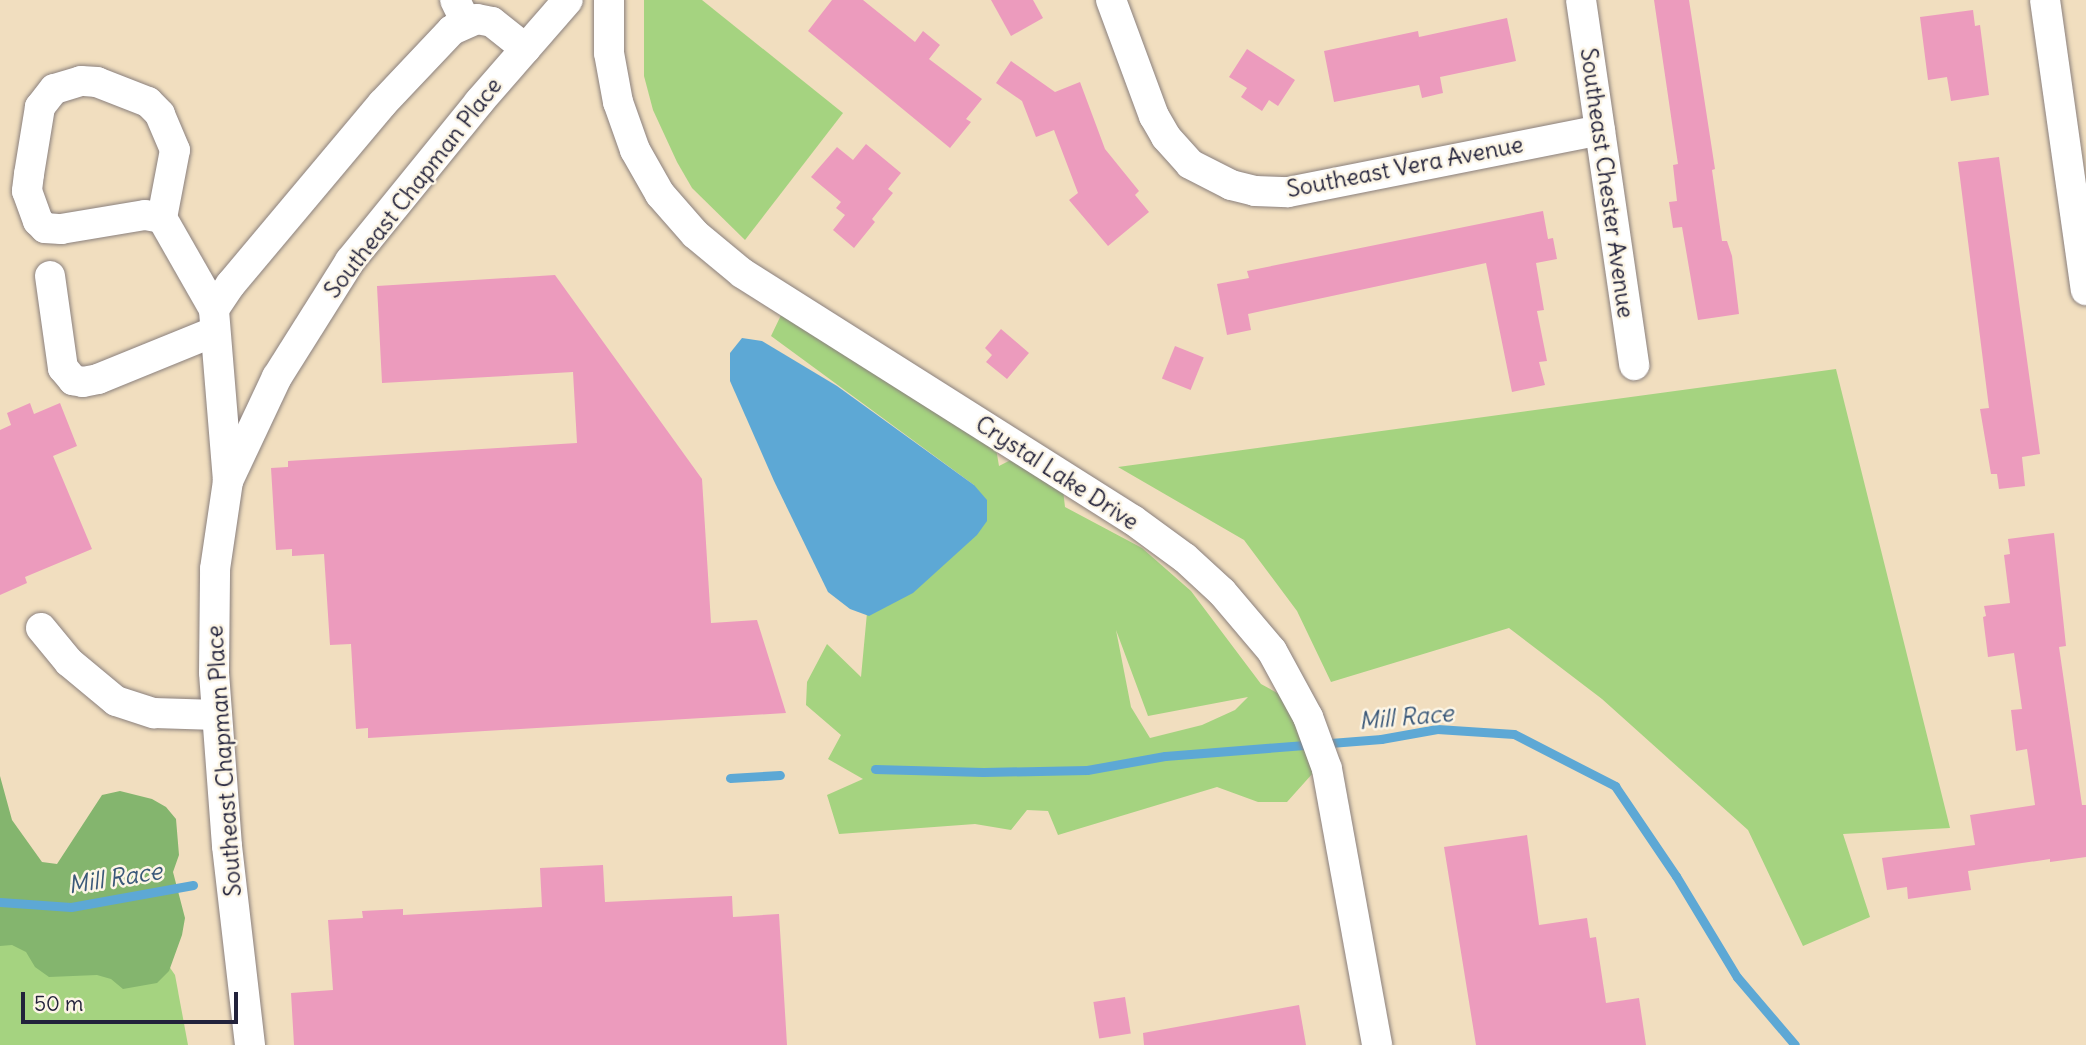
<!DOCTYPE html>
<style>
body{margin:0}
#map{position:relative;width:2086px;height:1045px;overflow:hidden;background:#f1debf;font-family:Delius,sans-serif}
div>[style]{position:absolute}
[style*='--x']{left:calc(var(--x)*1px);top:calc(var(--y)*1px);width:calc(var(--w)*1px);rotate:calc(var(--a)*1deg)}
.green>*{inset:0;background:#a5d380}
.forest>*{inset:0;background:#84b56e}
.water>*{inset:0;background:#5da8d5}
.stream>*{height:9px;margin:-4.5px;padding:0 4.5px;transform-origin:4.5px;border-radius:4.5px;background:#5da8d5}
.building>*{inset:0;background:#ec9bbd;transform-origin:0 0}
.roads{filter:drop-shadow(0 0 2px #8a807d) drop-shadow(0 0 2px #8a807d)}
.minor>*{height:30px;margin:-15px;padding:0 15px;transform-origin:15px;border-radius:15px;background:#fff}
span{translate:-50% -50%;white-space:nowrap;text-align:center;line-height:1.15;-webkit-text-stroke:5px #fcf5e5;paint-order:stroke}
.street-label{font-size:23px;color:#22223b}
.water-label{font-size:24px;color:#3a5879;font-style:italic}
.scale{position:absolute;left:21px;top:992px;width:217px;height:32px;box-sizing:border-box;border:4px solid #22223b;border-top:0;padding-left:9px;font-size:21px;line-height:24px;white-space:nowrap;color:#22223b;-webkit-text-stroke:5px #fcf5e5;paint-order:stroke}
</style>
<div id="map">
<div class="green">
<div style="clip-path:polygon(644px 0,702px 0,843px 113px,745px 240px,692px 188px,677px 162px,653px 110px,644px 76px)"></div>
<div style="clip-path:polygon(evenodd,784px 309px,991px 419px,999px 466px,1032px 449px,1060px 464px,1065px 507px,1142px 548px,1191px 591px,1261px 684px,1288px 699px,1313px 773px,1287px 802px,1258px 802px,1217px 787px,1058px 835px,1048px 811px,1027px 810px,1011px 830px,975px 824px,839px 834px,827px 795px,863px 779px,828px 759px,841px 735px,806px 705px,807px 682px,827px 644px,861px 677px,868px 602px,974px 485px,771px 336px,784px 309px,1116px 630px,1148px 716px,1248px 697px,1235px 710px,1202px 725px,1150px 738px,1131px 707px,1116px 630px)"></div>
<div style="clip-path:polygon(1836px 369px,1950px 828px,1843px 834px,1870px 917px,1803px 946px,1748px 830px,1602px 699px,1509px 628px,1331px 682px,1297px 611px,1244px 540px,1118px 467px)"></div>
<div style="clip-path:polygon(0 941px,153px 943px,175px 975px,188px 1045px,0 1045px)"></div>
</div>
<div class="forest">
<div style="clip-path:polygon(0 776px,12px 820px,42px 862px,57px 864px,102px 795px,120px 791px,152px 799px,166px 807px,176px 819px,179px 855px,173px 872px,185px 918px,182px 935px,169px 971px,157px 983px,123px 989px,111px 979px,97px 975px,49px 977px,35px 967px,26px 952px,12px 945px,0 946px)"></div>
</div>
<div class="water">
<div style="clip-path:polygon(742px 338px,762px 341px,837px 386px,974px 485px,987px 500px,987px 521px,977px 535px,913px 593px,869px 616px,850px 609px,828px 592px,774px 481px,730px 381px,730px 353px)"></div>
</div>
<div class="stream">
<div style="--x:875;--y:769;--w:108;--a:1.6"></div>
<div style="--x:983;--y:772;--w:104;--a:-1.1"></div>
<div style="--x:1087;--y:770;--w:79;--a:-10.2"></div>
<div style="--x:1165;--y:756;--w:217;--a:-4.5"></div>
<div style="--x:1381;--y:739;--w:57;--a:-10.1"></div>
<div style="--x:1437;--y:729;--w:77;--a:3.7"></div>
<div style="--x:1514;--y:734;--w:114;--a:27.2"></div>
<div style="--x:1615;--y:786;--w:109;--a:55.9"></div>
<div style="--x:1676;--y:876;--w:118;--a:58.9"></div>
<div style="--x:1737;--y:977;--w:89;--a:49.5"></div>
<div style="--x:730;--y:778;--w:50;--a:-3.4"></div>
<div style="--x:0;--y:902;--w:71;--a:4"></div>
<div style="--x:71;--y:907;--w:124;--a:-10.2"></div>
</div>
<div class="building">
<div style="clip-path:polygon(832px 0,863px 0,915px 42px,923px 31px,940px 45px,929px 59px,982px 99px,966px 119px,971px 122px,950px 148px,808px 31px)"></div>
<div style="clip-path:polygon(991px 0,1033px 0,1043px 18px,1011px 36px)"></div>
<div style="clip-path:polygon(1654px 0,1689px 0,1715px 169px,1712px 170px,1722px 241px,1727px 241px,1732px 256px,1739px 314px,1698px 320px,1682px 227px,1673px 228px,1669px 202px,1677px 201px,1673px 165px,1678px 164px)"></div>
<div style="clip-path:polygon(1973px 10px,1975px 26px,1980px 25px,1989px 95px,1951px 101px,1947px 77px,1928px 80px,1920px 17px)"></div>
<div style="clip-path:polygon(1507px 18px,1516px 61px,1440px 77px,1443px 93px,1422px 98px,1419px 85px,1334px 102px,1324px 51px,1418px 31px,1419px 37px)"></div>
<div style="clip-path:polygon(1247px 49px,1295px 80px,1278px 106px,1269px 100px,1262px 111px,1241px 97px,1247px 88px,1229px 77px)"></div>
<div style="clip-path:polygon(1011px 61px,1055px 92px,1080px 82px,1105px 149px,1139px 191px,1135px 195px,1149px 212px,1108px 246px,1069px 200px,1078px 193px,1054px 130px,1036px 137px,1022px 101px,996px 83px)"></div>
<div style="clip-path:polygon(866px 144px,901px 173px,888px 189px,893px 193px,872px 219px,875px 222px,854px 248px,833px 230px,845px 215px,836px 208px,841px 202px,811px 177px,837px 147px,853px 160px)"></div>
<div style="clip-path:polygon(1999px 157px,2040px 454px,2022px 457px,2025px 486px,1999px 489px,1997px 474px,1991px 474px,1980px 409px,1989px 408px,1958px 162px)"></div>
<div style="clip-path:polygon(1543px 211px,1548px 239px,1553px 238px,1557px 259px,1536px 263px,1544px 310px,1537px 311px,1547px 361px,1539px 362px,1545px 385px,1512px 392px,1486px 263px,1248px 314px,1251px 330px,1227px 335px,1217px 284px,1249px 278px,1247px 271px)"></div>
<div style="clip-path:polygon(555px 275px,702px 479px,711px 623px,757px 620px,786px 713px,368px 738px,368px 728px,356px 729px,351px 644px,330px 645px,324px 554px,292px 556px,292px 549px,276px 550px,271px 468px,288px 467px,288px 461px,577px 443px,573px 372px,382px 383px,377px 286px)"></div>
<div style="clip-path:polygon(1001px 329px,1029px 353px,1007px 379px,986px 362px,992px 355px,985px 348px)"></div>
<div style="left:1175px;top:346px;width:31px;height:35px;rotate:22deg"></div>
<div style="clip-path:polygon(30px 403px,34px 414px,60px 403px,77px 446px,53px 456px,92px 549px,25px 577px,27px 583px,0 595px,0 430px,11px 425px,7px 413px)"></div>
<div style="clip-path:polygon(2054px 533px,2066px 646px,2059px 647px,2082px 805px,2086px 805px,2086px 857px,2050px 862px,2050px 859px,1968px 871px,1971px 890px,1908px 899px,1907px 887px,1887px 890px,1882px 858px,1975px 845px,1970px 815px,2035px 805px,2027px 749px,2016px 751px,2011px 710px,2022px 709px,2014px 653px,1988px 657px,1983px 617px,1986px 616px,1984px 606px,2010px 603px,2004px 555px,2010px 554px,2008px 539px)"></div>
<div style="clip-path:polygon(1527px 835px,1539px 925px,1587px 918px,1590px 938px,1596px 937px,1606px 1003px,1639px 998px,1646px 1045px,1476px 1045px,1444px 847px)"></div>
<div style="clip-path:polygon(603px 865px,605px 902px,732px 896px,733px 917px,779px 914px,787px 1045px,294px 1045px,291px 993px,333px 990px,328px 920px,363px 918px,362px 911px,403px 909px,403px 915px,542px 907px,540px 868px)"></div>
<div style="left:1125px;top:997px;width:37px;height:32px;rotate:81deg"></div>
<div style="clip-path:polygon(1299px 1005px,1306px 1045px,1144px 1045px,1143px 1033px)"></div>
</div>
<div class="roads">
<div class="minor">
<div style="--x:455;--y:0;--w:25;--a:64"></div>
<div style="--x:609;--y:0;--w:53;--a:90"></div>
<div style="--x:609;--y:53;--w:50;--a:79.6"></div>
<div style="--x:618;--y:102;--w:51;--a:70.5"></div>
<div style="--x:635;--y:150;--w:51;--a:60.4"></div>
<div style="--x:660;--y:194;--w:53;--a:48.8"></div>
<div style="--x:695;--y:234;--w:61;--a:39.7"></div>
<div style="--x:742;--y:273;--w:462;--a:32.3"></div>
<div style="--x:1133;--y:520;--w:64;--a:36.2"></div>
<div style="--x:1185;--y:558;--w:50;--a:42.6"></div>
<div style="--x:1222;--y:592;--w:77;--a:49.7"></div>
<div style="--x:1272;--y:651;--w:75;--a:61.4"></div>
<div style="--x:1308;--y:717;--w:55;--a:69.9"></div>
<div style="--x:1327;--y:769;--w:280;--a:79.7"></div>
<div style="--x:1111;--y:0;--w:124;--a:69.7"></div>
<div style="--x:1154;--y:116;--w:24;--a:60"></div>
<div style="--x:1166;--y:137;--w:36;--a:48"></div>
<div style="--x:1190;--y:164;--w:46;--a:27.1"></div>
<div style="--x:1231;--y:185;--w:25;--a:14"></div>
<div style="--x:1255;--y:191;--w:33;--a:2"></div>
<div style="--x:1288;--y:192;--w:318;--a:-11.2"></div>
<div style="--x:1581;--y:0;--w:369;--a:81.7"></div>
<div style="--x:2045;--y:0;--w:293;--a:82"></div>
<div style="--x:162;--y:218;--w:69;--a:-79.2"></div>
<div style="--x:175;--y:150;--w:39;--a:-113"></div>
<div style="--x:160;--y:114;--w:17;--a:-135"></div>
<div style="--x:148;--y:102;--w:55;--a:-158.6"></div>
<div style="--x:97;--y:82;--w:16;--a:-176"></div>
<div style="--x:81;--y:81;--w:28;--a:163"></div>
<div style="--x:54;--y:89;--w:23;--a:128"></div>
<div style="--x:40;--y:107;--w:68;--a:99.3"></div>
<div style="--x:29;--y:174;--w:17;--a:97"></div>
<div style="--x:27;--y:191;--w:32;--a:70"></div>
<div style="--x:38;--y:221;--w:10;--a:45"></div>
<div style="--x:45;--y:228;--w:16;--a:4"></div>
<div style="--x:61;--y:229;--w:85;--a:-9.5"></div>
<div style="--x:145;--y:215;--w:17;--a:10"></div>
<div style="--x:162;--y:218;--w:105;--a:60.3"></div>
<div style="--x:50;--y:276;--w:93;--a:82"></div>
<div style="--x:63;--y:368;--w:16;--a:50"></div>
<div style="--x:73;--y:380;--w:10;--a:11"></div>
<div style="--x:83;--y:382;--w:15;--a:-11"></div>
<div style="--x:98;--y:379;--w:125;--a:-22.1"></div>
<div style="--x:228;--y:481;--w:173;--a:-94.7"></div>
<div style="--x:214;--y:309;--w:30;--a:-56"></div>
<div style="--x:231;--y:284;--w:235;--a:-50"></div>
<div style="--x:382;--y:104;--w:102;--a:-46.6"></div>
<div style="--x:452;--y:30;--w:27;--a:-24"></div>
<div style="--x:477;--y:19;--w:15;--a:11"></div>
<div style="--x:492;--y:22;--w:43;--a:38.5"></div>
<div style="--x:41;--y:628;--w:44;--a:50.5"></div>
<div style="--x:69;--y:662;--w:61;--a:39.7"></div>
<div style="--x:116;--y:701;--w:40;--a:18"></div>
<div style="--x:154;--y:713;--w:63;--a:1.8"></div>
<div style="--x:250;--y:1045;--w:200;--a:-96.6"></div>
<div style="--x:227;--y:846;--w:174;--a:-94.3"></div>
<div style="--x:214;--y:672;--w:103;--a:-89.4"></div>
<div style="--x:215;--y:569;--w:89;--a:-81.6"></div>
<div style="--x:228;--y:481;--w:115;--a:-64.8"></div>
<div style="--x:277;--y:377;--w:137;--a:-57.8"></div>
<div style="--x:350;--y:261;--w:205;--a:-50.9"></div>
<div style="--x:479;--y:102;--w:135;--a:-48.9"></div>
</div>
</div>
<div class="street-label">
<span style="left:1405px;top:167px;rotate:-11deg">Southeast Vera Avenue</span>
<span style="left:1607px;top:183px;rotate:82deg">Southeast Chester Avenue</span>
<span style="left:413px;top:188px;rotate:-52deg">Southeast Chapman Place</span>
<span style="left:1057px;top:473px;rotate:33deg">Crystal Lake Drive</span>
<span style="left:224px;top:761px;rotate:-94deg">Southeast Chapman Place</span>
</div>
<div class="water-label">
<span style="left:1406px;top:717px;rotate:-5deg">Mill Race</span>
<span style="left:115px;top:878px;rotate:-9deg">Mill Race</span>
</div>
<div class="scale">50 m</div>
</div>
